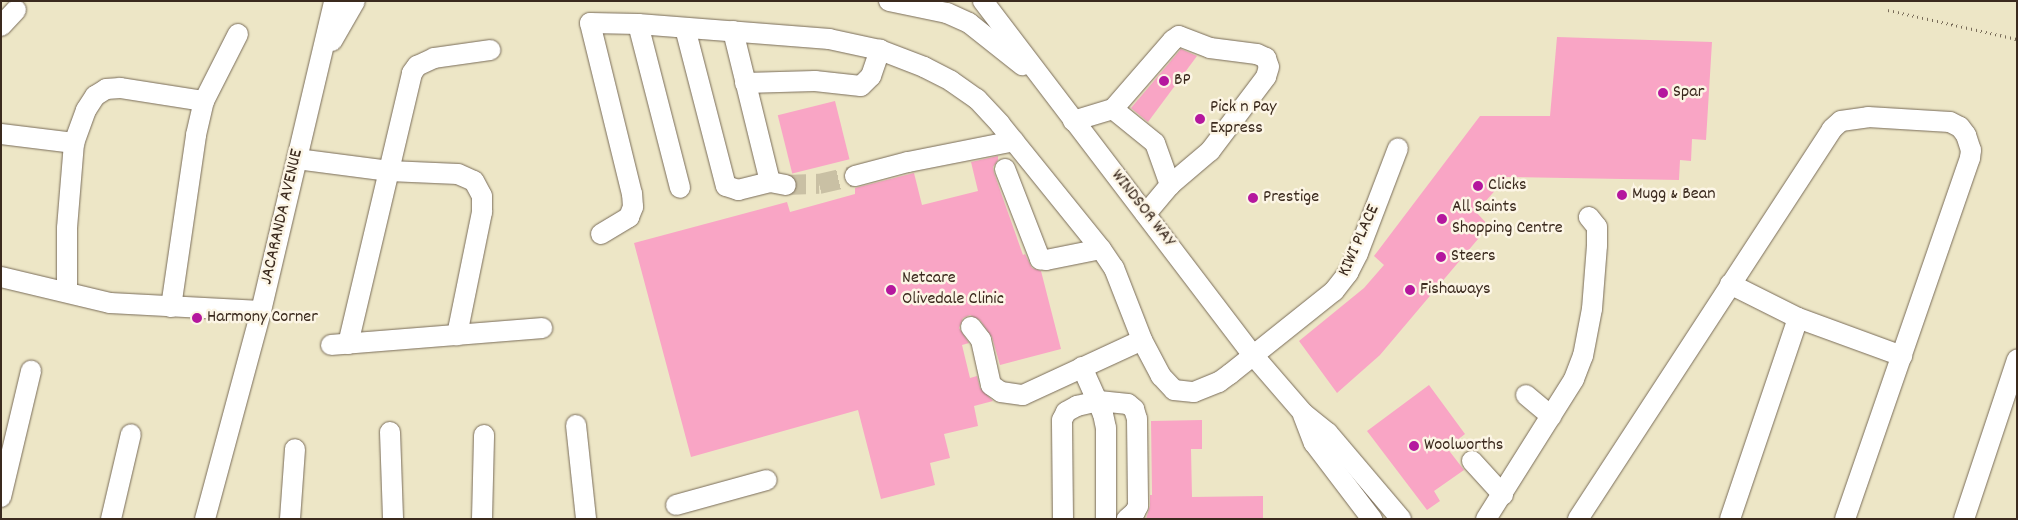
<!DOCTYPE html>
<style>
body{margin:0}
#map{position:relative;width:2018px;height:520px;overflow:hidden;background:#ede6c6;font-family:Dekko,sans-serif}
div>[style]{position:absolute}
[style*='--x']{left:calc(var(--x)*1px);top:calc(var(--y)*1px);width:calc(var(--w)*1px);rotate:calc(var(--a)*1deg)}
.building>*{inset:0;background:#f9a5c5;transform-origin:0 0}
.minor-tunnel>*{height:20px;margin-top:-10px;transform-origin:0;background:repeating-linear-gradient(90deg,#c9c0a4 0 20px,transparent 0 30px)}
.path>*{height:3px;margin-top:-1.5px;transform-origin:0;background:repeating-linear-gradient(90deg,#796c59 0 1px,transparent 0 5px)}
.roads{filter:drop-shadow(0 0 1px #796c59) drop-shadow(0 0 1px #796c59)}
.minor>*{height:20px;margin:-10px;padding:0 10px;transform-origin:10px;border-radius:10px;background:#fff}
.dots>*{width:14px;height:14px;translate:-50% -50%;box-sizing:border-box;border:2px solid #fcf5e5;border-radius:50%}
span{translate:-50% -50%;white-space:nowrap;text-align:center;line-height:1.15;-webkit-text-stroke:5px #fcf5e5;paint-order:stroke}
.poi-label{font-size:18px;color:#3b2a1e}
.left{translate:0 -50%;text-align:left}
.street-label{font-size:18px;color:#3b2a1e}
.frame{position:absolute;inset:0;border:2px solid #3b2a1e;pointer-events:none}
</style>
<div id="map">
<div class="building">
<div style="clip-path:polygon(1557px 37px,1712px 42px,1706px 140px,1692px 139px,1691px 161px,1680px 160px,1679px 180px,1507px 177px,1476px 212px,1489px 226px,1380px 355px,1337px 393px,1299px 341px,1364px 288px,1384px 265px,1374px 256px,1480px 116px,1550px 116px)"></div>
<div style="clip-path:polygon(1181px 49px,1197px 56px,1148px 122px,1131px 108px)"></div>
<div style="left:835px;top:101px;width:60px;height:59px;rotate:76deg"></div>
<div style="clip-path:polygon(998px 156px,998px 160px,993px 167px,994px 173px,1023px 255px,1025px 254px,1032px 268px,1041px 271px,1061px 349px,1000px 365px,992px 337px,980px 320px,970px 315px,963px 318px,959px 328px,969px 343px,962px 345px,970px 378px,977px 376px,980px 388px,993px 401px,974px 406px,978px 426px,944px 434px,950px 458px,930px 463px,935px 485px,881px 499px,858px 410px,691px 457px,634px 243px,787px 202px,790px 212px,855px 194px,855px 188px,914px 173px,922px 205px,978px 191px,971px 162px)"></div>
<div style="clip-path:polygon(1429px 385px,1465px 434px,1447px 448px,1464px 470px,1434px 491px,1440px 501px,1427px 510px,1367px 431px)"></div>
<div style="clip-path:polygon(1202px 420px,1202px 449px,1191px 449px,1192px 497px,1263px 496px,1263px 519px,1146px 519px,1150px 506px,1150px 495px,1152px 495px,1151px 421px)"></div>
</div>
<div class="minor-tunnel">
<div style="--x:786;--y:185;--w:33;--a:-2"></div>
<div style="--x:819;--y:184;--w:37;--a:-13"></div>
</div>
<div class="path">
<div style="--x:1888;--y:10;--w:132;--a:12.7"></div>
</div>
<div class="roads">
<div class="minor">
<div style="--x:889;--y:1;--w:59;--a:11.7"></div>
<div style="--x:947;--y:13;--w:24;--a:24"></div>
<div style="--x:969;--y:23;--w:68;--a:38.4"></div>
<div style="--x:983;--y:1;--w:445;--a:52.7"></div>
<div style="--x:1253;--y:355;--w:77;--a:49.2"></div>
<div style="--x:1303;--y:413;--w:32;--a:39"></div>
<div style="--x:1328;--y:433;--w:113;--a:49.7"></div>
<div style="--x:638;--y:24;--w:169;--a:75.6"></div>
<div style="--x:1;--y:26;--w:22;--a:-47"></div>
<div style="--x:685;--y:28;--w:163;--a:75.5"></div>
<div style="--x:726;--y:186;--w:13;--a:18"></div>
<div style="--x:738;--y:190;--w:33;--a:-14"></div>
<div style="--x:770;--y:182;--w:16;--a:11"></div>
<div style="--x:733;--y:31;--w:155;--a:76.2"></div>
<div style="--x:332;--y:41;--w:46;--a:-60.1"></div>
<div style="--x:745;--y:83;--w:70;--a:-1.6"></div>
<div style="--x:815;--y:81;--w:46;--a:6.2"></div>
<div style="--x:861;--y:86;--w:14;--a:-45"></div>
<div style="--x:871;--y:76;--w:28;--a:-71"></div>
<div style="--x:1113;--y:109;--w:54;--a:39"></div>
<div style="--x:1155;--y:143;--w:45;--a:70.3"></div>
<div style="--x:1073;--y:121;--w:42;--a:-16.7"></div>
<div style="--x:1113;--y:109;--w:91;--a:-49"></div>
<div style="--x:1173;--y:40;--w:7;--a:-34"></div>
<div style="--x:1179;--y:36;--w:33;--a:21"></div>
<div style="--x:1210;--y:48;--w:47;--a:7.3"></div>
<div style="--x:1257;--y:54;--w:10;--a:24"></div>
<div style="--x:1266;--y:58;--w:9;--a:72"></div>
<div style="--x:1269;--y:67;--w:10;--a:107"></div>
<div style="--x:1266;--y:77;--w:93;--a:127.1"></div>
<div style="--x:1210;--y:151;--w:52;--a:139.6"></div>
<div style="--x:1170;--y:185;--w:38;--a:130"></div>
<div style="--x:1;--y:134;--w:74;--a:7"></div>
<div style="--x:297;--y:159;--w:93;--a:7.4"></div>
<div style="--x:389;--y:171;--w:69;--a:2.5"></div>
<div style="--x:458;--y:174;--w:17;--a:24"></div>
<div style="--x:474;--y:181;--w:17;--a:62"></div>
<div style="--x:482;--y:196;--w:16;--a:90"></div>
<div style="--x:482;--y:212;--w:126;--a:101.5"></div>
<div style="--x:1005;--y:169;--w:97;--a:68.7"></div>
<div style="--x:1040;--y:259;--w:6;--a:9"></div>
<div style="--x:1046;--y:260;--w:56;--a:-11.3"></div>
<div style="--x:855;--y:176;--w:55;--a:-14.8"></div>
<div style="--x:908;--y:162;--w:108;--a:-11.2"></div>
<div style="--x:601;--y:234;--w:33;--a:-31"></div>
<div style="--x:629;--y:217;--w:11;--a:-68"></div>
<div style="--x:633;--y:207;--w:13;--a:-94"></div>
<div style="--x:632;--y:194;--w:176;--a:-103.8"></div>
<div style="--x:590;--y:23;--w:48;--a:1.2"></div>
<div style="--x:638;--y:24;--w:192;--a:4.5"></div>
<div style="--x:829;--y:39;--w:52;--a:12.2"></div>
<div style="--x:880;--y:50;--w:47;--a:21.1"></div>
<div style="--x:924;--y:67;--w:30;--a:27"></div>
<div style="--x:951;--y:81;--w:32;--a:35"></div>
<div style="--x:977;--y:99;--w:34;--a:47"></div>
<div style="--x:1000;--y:124;--w:161;--a:51.1"></div>
<div style="--x:1101;--y:249;--w:23;--a:56"></div>
<div style="--x:1114;--y:268;--w:77;--a:68.7"></div>
<div style="--x:1142;--y:340;--w:41;--a:62.2"></div>
<div style="--x:1161;--y:376;--w:19;--a:47"></div>
<div style="--x:1174;--y:390;--w:20;--a:6"></div>
<div style="--x:1194;--y:392;--w:27;--a:-22"></div>
<div style="--x:1219;--y:382;--w:14;--a:-36"></div>
<div style="--x:1230;--y:374;--w:133;--a:-38.6"></div>
<div style="--x:1334;--y:291;--w:23;--a:-52"></div>
<div style="--x:1348;--y:273;--w:22;--a:-63"></div>
<div style="--x:1358;--y:253;--w:112;--a:-69.1"></div>
<div style="--x:1;--y:277;--w:112;--a:13.4"></div>
<div style="--x:110;--y:303;--w:151;--a:3"></div>
<div style="--x:1730;--y:284;--w:76;--a:26.6"></div>
<div style="--x:1798;--y:318;--w:111;--a:20.1"></div>
<div style="--x:67;--y:292;--w:64;--a:-90"></div>
<div style="--x:67;--y:228;--w:85;--a:-85.3"></div>
<div style="--x:74;--y:143;--w:35;--a:-70"></div>
<div style="--x:86;--y:110;--w:17;--a:-57"></div>
<div style="--x:95;--y:96;--w:13;--a:-32"></div>
<div style="--x:106;--y:89;--w:14;--a:-4"></div>
<div style="--x:120;--y:88;--w:85;--a:8.8"></div>
<div style="--x:171;--y:307;--w:174;--a:-81.7"></div>
<div style="--x:196;--y:135;--w:35;--a:-77"></div>
<div style="--x:204;--y:101;--w:75;--a:-63.1"></div>
<div style="--x:971;--y:327;--w:16;--a:52"></div>
<div style="--x:981;--y:340;--w:46;--a:77.5"></div>
<div style="--x:991;--y:385;--w:12;--a:35"></div>
<div style="--x:1001;--y:392;--w:22;--a:8"></div>
<div style="--x:1023;--y:395;--w:131;--a:-24.8"></div>
<div style="--x:348;--y:344;--w:278;--a:-76.7"></div>
<div style="--x:412;--y:73;--w:9;--a:-54"></div>
<div style="--x:417;--y:66;--w:19;--a:-25"></div>
<div style="--x:434;--y:58;--w:57;--a:-8.1"></div>
<div style="--x:331;--y:345;--w:212;--a:-4.6"></div>
<div style="--x:1082;--y:367;--w:51;--a:65.9"></div>
<div style="--x:1103;--y:414;--w:14;--a:78"></div>
<div style="--x:1106;--y:428;--w:91;--a:90"></div>
<div style="--x:1526;--y:395;--w:33;--a:40"></div>
<div style="--x:1303;--y:415;--w:30;--a:69"></div>
<div style="--x:1314;--y:443;--w:96;--a:52.7"></div>
<div style="--x:576;--y:425;--w:95;--a:83.9"></div>
<div style="--x:390;--y:432;--w:87;--a:88"></div>
<div style="--x:1472;--y:461;--w:46;--a:47.6"></div>
<div style="--x:1;--y:497;--w:130;--a:-76.6"></div>
<div style="--x:676;--y:505;--w:94;--a:-15.4"></div>
<div style="--x:111;--y:519;--w:87;--a:-76.8"></div>
<div style="--x:205;--y:519;--w:215;--a:-74.9"></div>
<div style="--x:261;--y:311;--w:318;--a:-76.7"></div>
<div style="--x:290;--y:519;--w:70;--a:-85.9"></div>
<div style="--x:482;--y:519;--w:84;--a:-88.6"></div>
<div style="--x:1063;--y:519;--w:99;--a:-90.6"></div>
<div style="--x:1062;--y:420;--w:9;--a:-63"></div>
<div style="--x:1066;--y:412;--w:13;--a:-29"></div>
<div style="--x:1077;--y:406;--w:23;--a:-13"></div>
<div style="--x:1099;--y:401;--w:29;--a:6"></div>
<div style="--x:1128;--y:404;--w:8;--a:40"></div>
<div style="--x:1134;--y:409;--w:10;--a:73"></div>
<div style="--x:1137;--y:419;--w:87;--a:89.3"></div>
<div style="--x:1138;--y:506;--w:7;--a:117"></div>
<div style="--x:1135;--y:512;--w:11;--a:139"></div>
<div style="--x:1486;--y:519;--w:165;--a:-57.8"></div>
<div style="--x:1574;--y:379;--w:25;--a:-69"></div>
<div style="--x:1583;--y:356;--w:48;--a:-79.2"></div>
<div style="--x:1592;--y:309;--w:64;--a:-85.5"></div>
<div style="--x:1597;--y:245;--w:18;--a:-90"></div>
<div style="--x:1597;--y:227;--w:13;--a:-129"></div>
<div style="--x:1578;--y:519;--w:465;--a:-56.9"></div>
<div style="--x:1832;--y:129;--w:12;--a:-42"></div>
<div style="--x:1841;--y:121;--w:27;--a:-8"></div>
<div style="--x:1868;--y:117;--w:82;--a:3.5"></div>
<div style="--x:1950;--y:122;--w:11;--a:27"></div>
<div style="--x:1960;--y:127;--w:10;--a:53"></div>
<div style="--x:1966;--y:135;--w:16;--a:72"></div>
<div style="--x:1971;--y:150;--w:8;--a:97"></div>
<div style="--x:1970;--y:158;--w:382;--a:109.1"></div>
<div style="--x:1730;--y:519;--w:212;--a:-71.3"></div>
<div style="--x:1964;--y:519;--w:168;--a:-71.6"></div>
</div>
</div>
<div class="dots">
<div style="left:1164px;top:81px;background:#b5179e"></div>
<div style="left:1663px;top:93px;background:#b5179e"></div>
<div style="left:1200px;top:119px;background:#b5179e"></div>
<div style="left:1478px;top:186px;background:#b5179e"></div>
<div style="left:1622px;top:195px;background:#b5179e"></div>
<div style="left:1253px;top:198px;background:#b5179e"></div>
<div style="left:1442px;top:219px;background:#b5179e"></div>
<div style="left:1441px;top:257px;background:#b5179e"></div>
<div style="left:891px;top:290px;background:#b5179e"></div>
<div style="left:1410px;top:290px;background:#b5179e"></div>
<div style="left:197px;top:318px;background:#b5179e"></div>
<div style="left:1414px;top:446px;background:#b5179e"></div>
</div>
<div class="poi-label">
<span class="left" style="left:1174px;top:81px">BP</span>
<span class="left" style="left:1673px;top:93px">Spar</span>
<span class="left" style="left:1210px;top:119px">Pick n Pay<br>Express</span>
<span class="left" style="left:1488px;top:186px">Clicks</span>
<span class="left" style="left:1632px;top:195px">Mugg &amp; Bean</span>
<span class="left" style="left:1263px;top:198px">Prestige</span>
<span class="left" style="left:1452px;top:219px">All Saints<br>Shopping Centre</span>
<span class="left" style="left:1451px;top:257px">Steers</span>
<span class="left" style="left:902px;top:290px">Netcare<br>Olivedale Clinic</span>
<span class="left" style="left:1420px;top:290px">Fishaways</span>
<span class="left" style="left:207px;top:318px">Harmony Corner</span>
<span class="left" style="left:1424px;top:446px">Woolworths</span>
</div>
<div class="street-label">
<span style="left:1142px;top:209px;rotate:52deg">WINDSOR WAY</span>
<span style="left:283px;top:217px;rotate:-77deg">JACARANDA AVENUE</span>
<span style="left:1360px;top:241px;rotate:-66deg">KIWI PLACE</span>
</div>
<div class="frame"></div>
</div>
